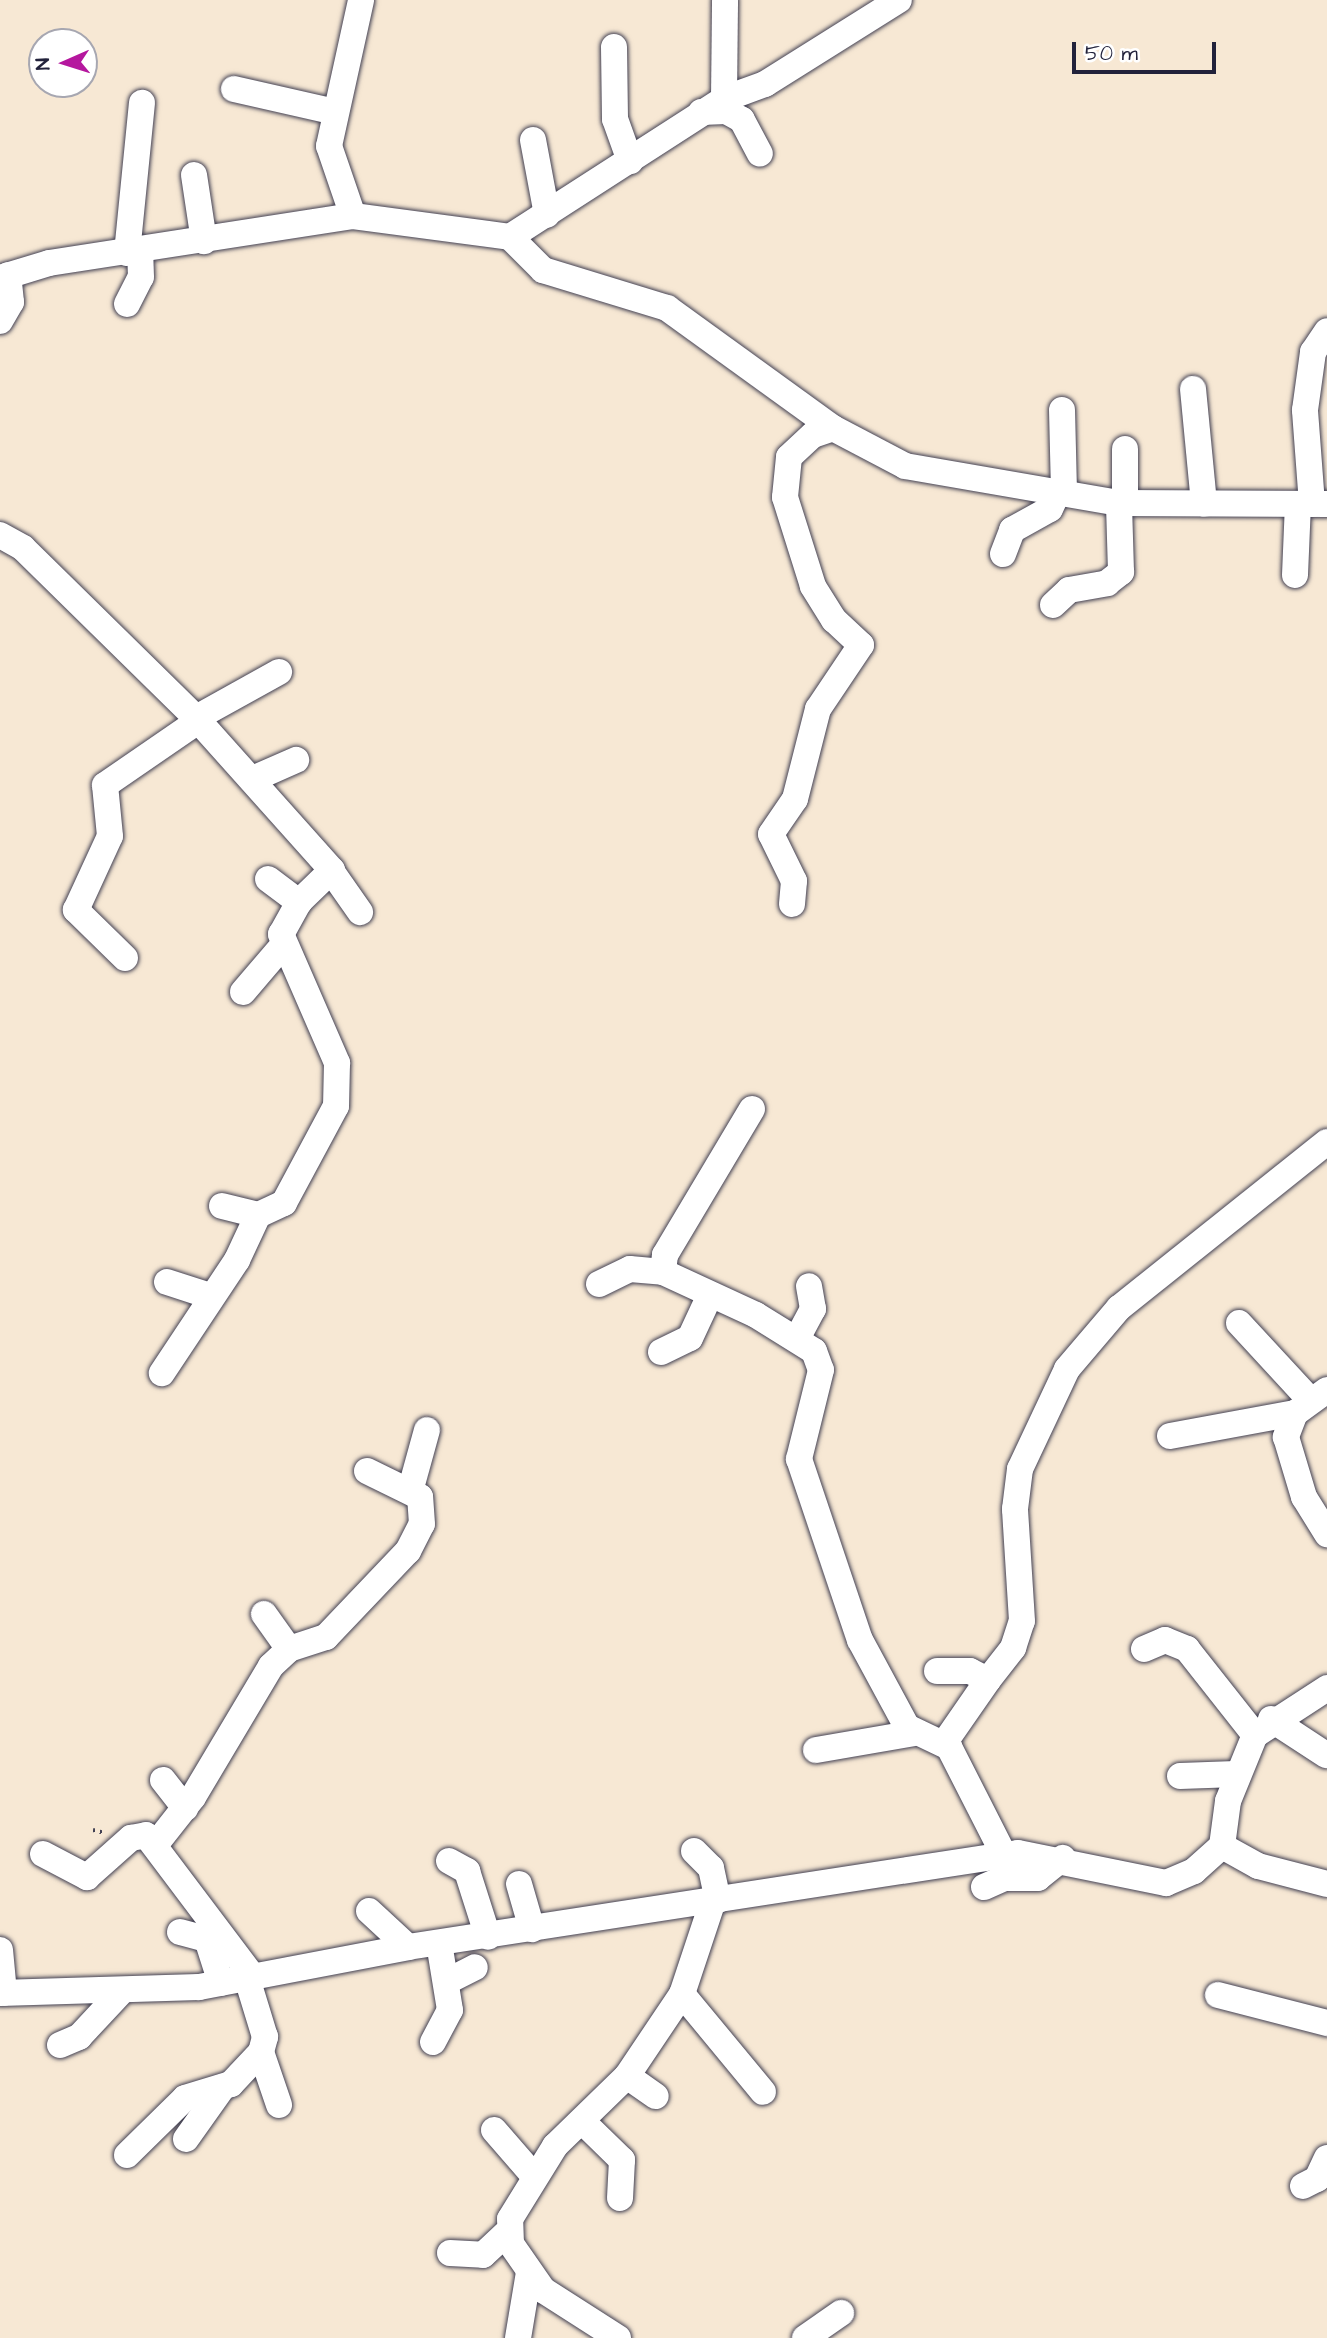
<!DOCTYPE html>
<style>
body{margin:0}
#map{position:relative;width:1327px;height:2338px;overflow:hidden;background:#f7e8d4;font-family:"Architects Daughter",sans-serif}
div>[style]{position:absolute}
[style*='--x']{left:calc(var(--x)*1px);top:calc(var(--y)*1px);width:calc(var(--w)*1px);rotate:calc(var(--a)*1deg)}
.path>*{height:3.5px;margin-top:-1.75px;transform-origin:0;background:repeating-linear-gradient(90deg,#424052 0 2px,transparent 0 7px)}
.roads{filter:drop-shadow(0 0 2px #424052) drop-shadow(0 0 2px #424052)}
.minor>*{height:26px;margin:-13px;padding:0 13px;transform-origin:13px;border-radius:13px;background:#fff}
span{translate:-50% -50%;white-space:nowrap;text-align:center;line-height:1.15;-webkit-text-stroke:5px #fff;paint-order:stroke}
.north{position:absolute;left:28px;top:28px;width:70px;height:70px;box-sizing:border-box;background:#fff;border:2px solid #a7a7b1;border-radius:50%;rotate:267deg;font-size:19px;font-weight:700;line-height:28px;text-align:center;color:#22223b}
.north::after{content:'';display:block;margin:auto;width:24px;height:32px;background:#b5179e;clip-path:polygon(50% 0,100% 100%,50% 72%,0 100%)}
.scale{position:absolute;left:1072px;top:42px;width:144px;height:32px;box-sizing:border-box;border:4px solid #22223b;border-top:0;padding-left:9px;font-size:21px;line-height:24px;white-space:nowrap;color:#22223b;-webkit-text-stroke:5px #fff;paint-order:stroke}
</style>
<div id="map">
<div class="path">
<div style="--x:93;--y:1830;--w:12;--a:14"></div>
</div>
<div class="roads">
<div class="minor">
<div style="--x:614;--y:47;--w:72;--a:89.2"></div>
<div style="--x:615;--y:119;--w:45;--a:70.3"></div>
<div style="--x:234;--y:89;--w:104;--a:12.8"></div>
<div style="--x:724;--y:99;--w:44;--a:-20.1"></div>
<div style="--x:765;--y:84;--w:158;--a:-32.1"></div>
<div style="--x:701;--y:112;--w:25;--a:-2"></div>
<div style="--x:726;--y:111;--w:18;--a:29"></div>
<div style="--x:742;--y:120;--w:38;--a:62"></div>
<div style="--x:533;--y:140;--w:76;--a:79.4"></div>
<div style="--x:194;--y:175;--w:67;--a:81.4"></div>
<div style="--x:353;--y:216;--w:74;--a:-108.9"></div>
<div style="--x:329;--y:146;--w:149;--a:-77.6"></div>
<div style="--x:510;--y:237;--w:255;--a:-32.8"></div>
<div style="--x:724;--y:99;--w:99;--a:-89.4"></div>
<div style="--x:127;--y:253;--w:151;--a:-84.3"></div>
<div style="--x:0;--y:278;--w:51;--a:-17"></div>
<div style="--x:49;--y:263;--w:308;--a:-8.8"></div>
<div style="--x:353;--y:216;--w:158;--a:7.6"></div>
<div style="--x:510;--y:237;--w:47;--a:45"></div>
<div style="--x:543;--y:270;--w:130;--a:17"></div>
<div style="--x:667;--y:308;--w:205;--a:35.9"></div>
<div style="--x:833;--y:428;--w:81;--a:27.8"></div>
<div style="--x:905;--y:466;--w:217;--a:9.8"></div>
<div style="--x:1119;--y:503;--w:208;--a:0.3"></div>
<div style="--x:127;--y:304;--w:30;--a:-63"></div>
<div style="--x:141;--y:277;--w:26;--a:-92"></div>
<div style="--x:0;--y:321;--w:22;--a:-60"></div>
<div style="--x:11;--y:302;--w:27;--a:-96"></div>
<div style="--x:1193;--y:389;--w:115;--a:84.5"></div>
<div style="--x:1062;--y:410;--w:83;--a:88.6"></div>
<div style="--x:1125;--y:449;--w:54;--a:90"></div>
<div style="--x:1312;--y:504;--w:94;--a:-94.3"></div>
<div style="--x:1305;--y:410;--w:59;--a:-82.1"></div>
<div style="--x:1313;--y:352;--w:25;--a:-56"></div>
<div style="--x:0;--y:535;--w:26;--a:29"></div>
<div style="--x:23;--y:548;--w:243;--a:44.5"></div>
<div style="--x:196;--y:718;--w:204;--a:48.2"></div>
<div style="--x:332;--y:870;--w:46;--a:135.9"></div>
<div style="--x:299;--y:902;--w:37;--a:119"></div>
<div style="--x:281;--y:934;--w:141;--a:66.5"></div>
<div style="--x:337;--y:1063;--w:43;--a:91.3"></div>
<div style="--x:336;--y:1106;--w:110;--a:118.2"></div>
<div style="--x:284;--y:1203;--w:29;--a:155"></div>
<div style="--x:258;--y:1215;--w:50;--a:115"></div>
<div style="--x:237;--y:1260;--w:136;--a:123.6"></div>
<div style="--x:1003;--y:554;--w:26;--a:-69"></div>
<div style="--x:1012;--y:530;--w:43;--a:-28.9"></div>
<div style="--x:1050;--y:509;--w:19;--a:-65"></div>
<div style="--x:1295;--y:575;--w:71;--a:-87.6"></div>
<div style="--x:1053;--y:605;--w:22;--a:-43"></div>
<div style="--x:1069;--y:590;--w:39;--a:-10"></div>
<div style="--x:1107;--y:583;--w:18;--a:-38"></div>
<div style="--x:1121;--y:572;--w:69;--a:-91.7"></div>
<div style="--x:196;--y:718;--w:95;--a:-29"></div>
<div style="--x:255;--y:778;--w:45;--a:-23.7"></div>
<div style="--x:332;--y:872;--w:49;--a:55"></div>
<div style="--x:268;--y:879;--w:39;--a:37"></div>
<div style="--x:792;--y:904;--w:23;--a:-85"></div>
<div style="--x:794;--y:881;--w:52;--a:-116.1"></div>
<div style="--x:771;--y:834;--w:42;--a:-55.6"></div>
<div style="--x:795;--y:799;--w:93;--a:-75.7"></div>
<div style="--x:818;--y:709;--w:77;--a:-56.1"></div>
<div style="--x:861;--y:645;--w:37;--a:-137"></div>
<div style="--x:834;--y:620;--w:40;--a:-122"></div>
<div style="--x:813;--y:586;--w:93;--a:-107.5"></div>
<div style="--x:785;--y:497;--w:40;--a:-84.3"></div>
<div style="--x:789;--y:457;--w:33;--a:-43"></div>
<div style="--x:813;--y:435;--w:21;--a:-19"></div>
<div style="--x:125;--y:958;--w:69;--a:-135.6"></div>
<div style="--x:76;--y:910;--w:81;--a:-65.3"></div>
<div style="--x:110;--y:836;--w:51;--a:-95.6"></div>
<div style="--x:105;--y:785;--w:113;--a:-34.5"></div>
<div style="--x:243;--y:992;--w:63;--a:-49.5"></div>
<div style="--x:752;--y:1109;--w:170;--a:120.8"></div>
<div style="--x:665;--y:1255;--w:17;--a:97"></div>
<div style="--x:663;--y:1272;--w:102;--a:24.8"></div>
<div style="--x:756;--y:1315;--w:68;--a:31.8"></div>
<div style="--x:814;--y:1351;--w:20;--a:70"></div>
<div style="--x:821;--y:1370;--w:92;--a:103.9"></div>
<div style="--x:799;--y:1459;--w:191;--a:71.4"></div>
<div style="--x:860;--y:1640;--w:99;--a:61.6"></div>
<div style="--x:907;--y:1727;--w:47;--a:25.5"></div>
<div style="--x:949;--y:1747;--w:121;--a:63"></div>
<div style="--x:222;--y:1206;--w:37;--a:14"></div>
<div style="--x:167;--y:1282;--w:45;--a:18"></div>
<div style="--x:599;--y:1284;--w:34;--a:-26"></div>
<div style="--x:630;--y:1269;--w:33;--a:5"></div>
<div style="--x:1239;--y:1323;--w:105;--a:47.3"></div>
<div style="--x:798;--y:1337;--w:32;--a:-62"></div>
<div style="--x:813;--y:1309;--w:23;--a:-100"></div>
<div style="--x:661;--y:1352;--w:32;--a:-26"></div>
<div style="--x:690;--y:1338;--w:45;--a:-65.1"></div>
<div style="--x:1327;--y:1390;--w:39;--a:144"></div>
<div style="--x:1295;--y:1413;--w:26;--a:111"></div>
<div style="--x:1286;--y:1437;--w:63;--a:73.3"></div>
<div style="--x:1304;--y:1497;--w:44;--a:58.1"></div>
<div style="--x:1170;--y:1436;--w:127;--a:-10.4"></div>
<div style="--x:411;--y:1488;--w:60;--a:-74.6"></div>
<div style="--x:264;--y:1614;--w:43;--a:54.5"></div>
<div style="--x:1144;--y:1649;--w:23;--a:-23"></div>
<div style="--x:1165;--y:1640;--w:24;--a:22"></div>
<div style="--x:1187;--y:1649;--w:110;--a:51.7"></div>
<div style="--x:937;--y:1671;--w:33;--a:0"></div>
<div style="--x:970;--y:1671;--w:20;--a:27"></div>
<div style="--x:988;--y:1680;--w:75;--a:124.7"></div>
<div style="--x:988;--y:1680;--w:41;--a:-52"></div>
<div style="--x:1013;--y:1648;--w:28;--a:-72"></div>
<div style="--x:1022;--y:1621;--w:112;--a:-93.6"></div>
<div style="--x:1015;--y:1509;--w:40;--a:-82.9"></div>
<div style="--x:1020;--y:1469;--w:110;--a:-64.8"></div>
<div style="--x:1067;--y:1369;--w:80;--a:-49.6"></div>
<div style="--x:1119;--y:1308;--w:266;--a:-38.6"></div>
<div style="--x:1271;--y:1719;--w:66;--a:33.2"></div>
<div style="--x:816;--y:1750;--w:99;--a:-9.8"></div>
<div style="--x:1180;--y:1776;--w:56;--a:-2"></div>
<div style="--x:163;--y:1780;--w:36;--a:52"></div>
<div style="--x:156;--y:1844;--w:60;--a:-51.8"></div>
<div style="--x:193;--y:1797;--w:152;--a:-59.2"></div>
<div style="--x:271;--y:1666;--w:25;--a:-43"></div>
<div style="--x:289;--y:1649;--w:39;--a:-18"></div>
<div style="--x:326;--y:1637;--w:119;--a:-46.4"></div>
<div style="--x:408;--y:1551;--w:30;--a:-63"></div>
<div style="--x:422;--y:1524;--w:27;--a:-94"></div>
<div style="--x:420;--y:1497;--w:59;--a:-153.9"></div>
<div style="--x:1222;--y:1846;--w:41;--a:29.1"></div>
<div style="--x:1258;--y:1866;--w:71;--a:14.6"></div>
<div style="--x:694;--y:1851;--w:24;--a:45"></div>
<div style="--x:711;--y:1868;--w:33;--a:78"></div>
<div style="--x:43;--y:1854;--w:50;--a:27.6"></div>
<div style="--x:87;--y:1877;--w:59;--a:-41.6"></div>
<div style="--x:131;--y:1838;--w:15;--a:-11"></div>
<div style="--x:146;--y:1835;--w:178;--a:53"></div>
<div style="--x:449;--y:1861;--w:21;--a:29"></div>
<div style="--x:467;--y:1871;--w:69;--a:72.3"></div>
<div style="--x:519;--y:1884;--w:47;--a:73.9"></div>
<div style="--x:984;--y:1887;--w:22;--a:-24"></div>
<div style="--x:1004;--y:1878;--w:34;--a:0"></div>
<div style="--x:1038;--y:1878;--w:32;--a:-39"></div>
<div style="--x:369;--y:1911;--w:53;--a:42.7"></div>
<div style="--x:180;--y:1932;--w:28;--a:15"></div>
<div style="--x:207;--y:1939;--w:46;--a:72.3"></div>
<div style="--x:0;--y:1950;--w:43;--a:84.7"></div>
<div style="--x:448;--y:1981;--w:30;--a:-27"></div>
<div style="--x:0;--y:1993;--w:199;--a:-1.7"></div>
<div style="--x:199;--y:1987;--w:213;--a:-10.8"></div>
<div style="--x:408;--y:1947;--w:617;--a:-8.76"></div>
<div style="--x:1018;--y:1853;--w:151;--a:11.5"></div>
<div style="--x:1166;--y:1883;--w:30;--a:-23"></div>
<div style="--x:1194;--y:1871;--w:38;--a:-42"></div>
<div style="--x:1222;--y:1846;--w:45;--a:-82.4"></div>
<div style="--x:1228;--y:1801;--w:71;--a:-67.8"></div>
<div style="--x:1255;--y:1735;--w:86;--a:-33.1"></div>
<div style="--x:682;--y:1994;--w:127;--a:50.4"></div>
<div style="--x:1218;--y:1995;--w:113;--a:14.4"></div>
<div style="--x:433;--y:2042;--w:36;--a:-62"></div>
<div style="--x:450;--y:2010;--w:68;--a:-99.3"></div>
<div style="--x:60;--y:2045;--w:21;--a:-23"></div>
<div style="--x:79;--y:2037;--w:60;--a:-47"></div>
<div style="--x:261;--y:2052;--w:56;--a:71.2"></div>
<div style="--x:627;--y:2076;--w:35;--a:35"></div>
<div style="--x:582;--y:2121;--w:56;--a:44.3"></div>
<div style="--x:622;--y:2160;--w:38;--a:93"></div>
<div style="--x:494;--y:2130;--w:60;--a:49.1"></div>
<div style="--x:186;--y:2139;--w:64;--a:-54.6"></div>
<div style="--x:127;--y:2155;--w:81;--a:-44.5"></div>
<div style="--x:185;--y:2098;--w:48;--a:-16.9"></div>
<div style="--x:231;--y:2084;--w:44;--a:-46.8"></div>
<div style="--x:261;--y:2052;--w:16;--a:-75"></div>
<div style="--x:265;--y:2037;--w:62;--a:-107"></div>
<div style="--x:1303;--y:2186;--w:16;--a:-27"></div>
<div style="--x:1317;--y:2179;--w:23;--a:-65"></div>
<div style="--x:450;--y:2253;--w:33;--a:3"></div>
<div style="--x:483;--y:2255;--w:35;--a:-43"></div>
<div style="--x:518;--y:2338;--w:67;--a:-80.5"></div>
<div style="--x:618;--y:2338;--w:89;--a:-147.4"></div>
<div style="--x:543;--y:2290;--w:56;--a:-124.8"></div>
<div style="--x:511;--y:2244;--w:25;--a:-92"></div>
<div style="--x:510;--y:2219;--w:86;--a:-58.3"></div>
<div style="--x:555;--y:2146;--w:100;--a:-44.2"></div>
<div style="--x:627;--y:2076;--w:99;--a:-56.1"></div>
<div style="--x:682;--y:1994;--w:98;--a:-71.6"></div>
<div style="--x:805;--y:2338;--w:44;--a:-34.8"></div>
</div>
</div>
<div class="north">N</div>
<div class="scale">50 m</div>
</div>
